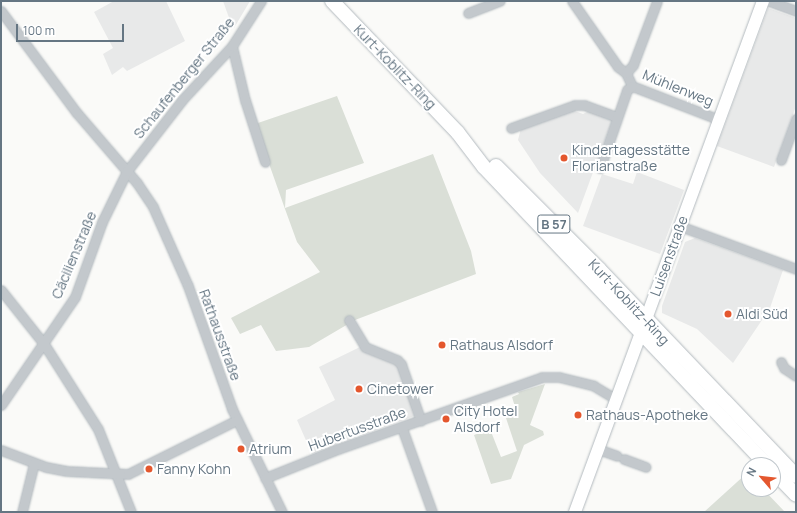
<!DOCTYPE html>
<meta charset="utf-8">
<style>
body{margin:0}
#map{position:relative;width:797px;height:513px;overflow:hidden;background:#fafaf8;font-family:Manrope,sans-serif}
div>[style]{position:absolute}
[style*='--x']{left:calc(var(--x)*1px);top:calc(var(--y)*1px);width:calc(var(--w)*1px);rotate:calc(var(--a)*1deg)}
.built>*{inset:0;background:#e8e9e9}
.green>*{inset:0;background:#dadfd7}
.roads{filter:drop-shadow(0 0 1px #b3babf) drop-shadow(0 0 1px #b3babf)}
.street>*{height:9px;margin:-4.5px;padding:0 4.5px;transform-origin:4.5px;border-radius:4.5px;background:#c3c8cc}
.secondary>*{height:12px;margin:-6px;padding:0 6px;transform-origin:6px;border-radius:6px;background:#fff}
.primary>*{height:14px;margin:-7px;padding:0 7px;transform-origin:7px;border-radius:7px;background:#fff}
.dots>*{width:11px;height:11px;translate:-50% -50%;box-sizing:border-box;border:2px solid #fff;border-radius:50%}
span{translate:-50% -50%;white-space:nowrap;text-align:center;line-height:1.15;-webkit-text-stroke:4px #fff;paint-order:stroke}
.shield-label span{padding:1px 3px;background:#fff;border:1px solid;border-radius:3px;-webkit-text-stroke-width:0}
.shield-label{font-size:13px;color:#657683;font-weight:700}
.street-label{font-size:14px;color:#657683}
.poi-label{font-size:14px;color:#657683}
.left{translate:0 -50%;text-align:left}
.frame{position:absolute;inset:0;border:2px solid #657683;pointer-events:none}
.north{position:absolute;left:741px;top:457px;width:40px;height:40px;box-sizing:border-box;background:#fff;border:1px solid #c1c8cd;border-radius:50%;rotate:298deg;font-size:11px;font-weight:700;line-height:16px;text-align:center;color:#657683}
.north::after{content:'';display:block;margin:auto;width:14px;height:18px;background:#e4572e;clip-path:polygon(50% 0,100% 100%,50% 72%,0 100%)}
.scale{position:absolute;left:16px;top:24px;width:108px;height:18px;box-sizing:border-box;border:2px solid #657683;border-top:0;padding-left:5px;font-size:12px;line-height:14px;white-space:nowrap;color:#657683;-webkit-text-stroke:3px #fff;paint-order:stroke}
</style>
<div id="map">
<div class="built">
<div style="clip-path:polygon(114px 1px,166px 1px,185px 41px,127px 71px,123px 67px,112px 75px,103px 54px,113px 48px,94px 12px)"></div>
<div style="clip-path:polygon(223px 1px,250px 1px,234px 28px,228px 15px)"></div>
<div style="clip-path:polygon(768px 8px,796px 18px,796px 106px,774px 167px,717px 146px)"></div>
<div style="clip-path:polygon(572px 110px,583px 114px,591px 110px,613px 118px,578px 213px,540px 173px,518px 140px,521px 128px)"></div>
<div style="clip-path:polygon(637px 172px,684px 190px,660px 254px,583px 226px,602px 174px,633px 184px)"></div>
<div style="clip-path:polygon(695px 238px,783px 270px,770px 308px,733px 363px,697px 329px,662px 313px,662px 306px,685px 242px)"></div>
<div style="clip-path:polygon(360px 347px,398px 366px,415px 412px,414px 416px,312px 454px,297px 420px,335px 400px,319px 367px)"></div>
</div>
<div class="green">
<div style="clip-path:polygon(337px 96px,364px 163px,286px 190px,285px 208px,433px 154px,471px 251px,476px 274px,355px 320px,309px 347px,276px 351px,261px 325px,240px 334px,231px 318px,320px 272px,297px 242px,285px 209px,255px 124px)"></div>
<div style="clip-path:polygon(545px 384px,530px 425px,543px 431px,544px 435px,524px 445px,511px 479px,491px 484px,474px 435px,490px 429px,501px 457px,517px 451px,506px 418px,511px 416px,510px 412px,516px 410px,512px 397px,519px 394px,518px 392px)"></div>
<div style="clip-path:polygon(747px 473px,749px 489px,763px 489px,785px 512px,704px 512px)"></div>
</div>
<div class="roads">
<div class="street">
<div style="--x:572;--y:1;--w:80;--a:55.1"></div>
<div style="--x:618;--y:67;--w:10;--a:37"></div>
<div style="--x:626;--y:73;--w:14;--a:65"></div>
<div style="--x:632;--y:86;--w:94;--a:21.1"></div>
<div style="--x:769;--y:1;--w:29;--a:20"></div>
<div style="--x:1;--y:11;--w:126;--a:53.4"></div>
<div style="--x:76;--y:112;--w:94;--a:49.3"></div>
<div style="--x:137;--y:183;--w:29;--a:56"></div>
<div style="--x:153;--y:207;--w:86;--a:66.1"></div>
<div style="--x:188;--y:286;--w:131;--a:70.3"></div>
<div style="--x:232;--y:409;--w:114;--a:64.1"></div>
<div style="--x:468;--y:13;--w:34;--a:-21"></div>
<div style="--x:232;--y:46;--w:56;--a:76.5"></div>
<div style="--x:245;--y:100;--w:65;--a:72.1"></div>
<div style="--x:626;--y:73;--w:11;--a:-49"></div>
<div style="--x:633;--y:65;--w:68;--a:-69.4"></div>
<div style="--x:511;--y:128;--w:68;--a:-19.8"></div>
<div style="--x:575;--y:105;--w:9;--a:0"></div>
<div style="--x:584;--y:105;--w:35;--a:20"></div>
<div style="--x:781;--y:160;--w:44;--a:-69.9"></div>
<div style="--x:600;--y:168;--w:83;--a:-70.9"></div>
<div style="--x:627;--y:90;--w:6;--a:-39"></div>
<div style="--x:680;--y:226;--w:124;--a:20.3"></div>
<div style="--x:1;--y:290;--w:69;--a:51.5"></div>
<div style="--x:44;--y:344;--w:101;--a:57.6"></div>
<div style="--x:98;--y:429;--w:89;--a:68.3"></div>
<div style="--x:349;--y:320;--w:31;--a:59"></div>
<div style="--x:365;--y:347;--w:35;--a:22"></div>
<div style="--x:397;--y:360;--w:6;--a:45"></div>
<div style="--x:401;--y:364;--w:60;--a:70.7"></div>
<div style="--x:781;--y:362;--w:7;--a:63"></div>
<div style="--x:784;--y:368;--w:14;--a:34"></div>
<div style="--x:1;--y:405;--w:131;--a:-55.6"></div>
<div style="--x:75;--y:297;--w:80;--a:-70.2"></div>
<div style="--x:102;--y:222;--w:57;--a:-63.9"></div>
<div style="--x:127;--y:171;--w:90;--a:-52.2"></div>
<div style="--x:182;--y:100;--w:74;--a:-47.2"></div>
<div style="--x:232;--y:46;--w:54;--a:-57.2"></div>
<div style="--x:402;--y:428;--w:89;--a:70.3"></div>
<div style="--x:598;--y:449;--w:20;--a:20"></div>
<div style="--x:1;--y:450;--w:48;--a:20.7"></div>
<div style="--x:46;--y:467;--w:21;--a:11"></div>
<div style="--x:67;--y:471;--w:61;--a:2.8"></div>
<div style="--x:128;--y:474;--w:122;--a:-26.4"></div>
<div style="--x:624;--y:459;--w:23;--a:20"></div>
<div style="--x:265;--y:478;--w:79;--a:-21.7"></div>
<div style="--x:338;--y:449;--w:216;--a:-19.4"></div>
<div style="--x:542;--y:377;--w:17;--a:0"></div>
<div style="--x:559;--y:377;--w:36;--a:14"></div>
<div style="--x:594;--y:386;--w:26;--a:31"></div>
<div style="--x:22;--y:512;--w:50;--a:-76.2"></div>
</div>
<div class="secondary">
<div style="--x:575;--y:512;--w:544;--a:-69.8"></div>
</div>
<div class="primary">
<div style="--x:332;--y:1;--w:182;--a:46.3"></div>
<div style="--x:458;--y:133;--w:43;--a:52.6"></div>
<div style="--x:484;--y:167;--w:411;--a:46.5"></div>
<div style="--x:496;--y:166;--w:146;--a:45"></div>
<div style="--x:599;--y:269;--w:286;--a:46.4"></div>
<div style="--x:773;--y:471;--w:33;--a:46"></div>
</div>
</div>
<div class="dots">
<div style="left:564px;top:158px;background:#e4572e"></div>
<div style="left:728px;top:314px;background:#e4572e"></div>
<div style="left:442px;top:345px;background:#e4572e"></div>
<div style="left:359px;top:389px;background:#e4572e"></div>
<div style="left:578px;top:415px;background:#e4572e"></div>
<div style="left:446px;top:419px;background:#e4572e"></div>
<div style="left:241px;top:449px;background:#e4572e"></div>
<div style="left:149px;top:469px;background:#e4572e"></div>
</div>
<div class="shield-label">
<span style="left:554px;top:224px">B 57</span>
</div>
<div class="street-label">
<span style="left:395px;top:67px;rotate:46deg">Kurt-Koblitz-Ring</span>
<span style="left:184px;top:78px;rotate:-51deg">Schaufenberger Straße</span>
<span style="left:678px;top:88px;rotate:22deg">Mühlenweg</span>
<span style="left:74px;top:255px;rotate:-67deg">Cäcilienstraße</span>
<span style="left:669px;top:256px;rotate:-70deg">Luisenstraße</span>
<span style="left:629px;top:302px;rotate:47deg">Kurt-Koblitz-Ring</span>
<span style="left:220px;top:335px;rotate:70deg">Rathausstraße</span>
<span style="left:357px;top:429px;rotate:-20deg">Hubertusstraße</span>
</div>
<div class="poi-label">
<span class="left" style="left:572px;top:158px">Kindertagesstätte<br>Florianstraße</span>
<span class="left" style="left:736px;top:314px">Aldi Süd</span>
<span class="left" style="left:450px;top:345px">Rathaus Alsdorf</span>
<span class="left" style="left:367px;top:389px">Cinetower</span>
<span class="left" style="left:454px;top:419px">City Hotel<br>Alsdorf</span>
<span class="left" style="left:586px;top:415px">Rathaus-Apotheke</span>
<span class="left" style="left:249px;top:449px">Atrium</span>
<span class="left" style="left:157px;top:469px">Fanny Kohn</span>
</div>
<div class="frame"></div>
<div class="north">N</div>
<div class="scale">100 m</div>
</div>
